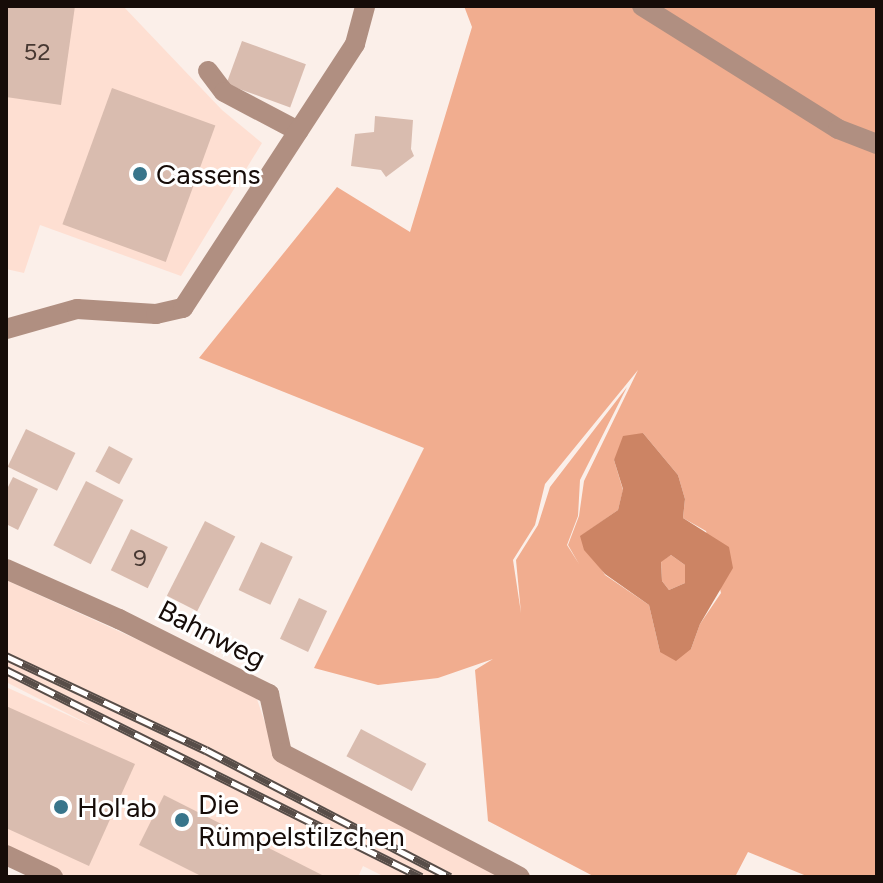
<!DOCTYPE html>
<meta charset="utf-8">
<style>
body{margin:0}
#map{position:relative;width:883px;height:883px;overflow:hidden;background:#fbefe9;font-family:Figtree,sans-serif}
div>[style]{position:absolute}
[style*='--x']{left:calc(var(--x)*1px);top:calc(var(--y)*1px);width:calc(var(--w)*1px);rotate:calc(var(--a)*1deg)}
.built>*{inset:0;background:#fedfd2}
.green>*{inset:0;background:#f1ad8f}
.water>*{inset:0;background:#cc8464}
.building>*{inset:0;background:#d9bcaf;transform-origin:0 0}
.minor>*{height:20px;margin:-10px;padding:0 10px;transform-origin:10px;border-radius:10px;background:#b08f81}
.rail>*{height:9px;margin-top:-4.5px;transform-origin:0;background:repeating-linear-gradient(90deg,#fff 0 18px,#574d48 0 36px);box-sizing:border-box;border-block:2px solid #574d48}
.dots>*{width:22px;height:22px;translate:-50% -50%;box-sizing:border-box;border:4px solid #fff;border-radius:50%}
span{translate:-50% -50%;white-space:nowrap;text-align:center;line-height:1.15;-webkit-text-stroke:6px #fff;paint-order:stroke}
.number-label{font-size:24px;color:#473832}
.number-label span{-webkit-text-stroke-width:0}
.poi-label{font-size:28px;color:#160c08}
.left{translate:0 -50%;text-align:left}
.street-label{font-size:28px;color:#160c08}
.frame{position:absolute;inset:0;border:8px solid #160c08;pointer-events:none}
</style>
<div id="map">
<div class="built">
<div style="clip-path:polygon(6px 6px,123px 6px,222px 110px,262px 143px,181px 276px,40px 225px,24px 273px,6px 269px)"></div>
<div style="clip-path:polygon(6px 580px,255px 693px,274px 750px,511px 877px,385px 877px,363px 866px,358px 877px,53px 877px,6px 855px,6px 687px,92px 726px,6px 682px)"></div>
</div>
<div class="green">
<div style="clip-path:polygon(evenodd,464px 6px,877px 6px,877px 877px,809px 877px,748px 852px,735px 877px,595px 877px,488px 821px,475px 670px,493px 659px,438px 678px,378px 685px,314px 668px,424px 448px,199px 358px,337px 187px,410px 232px,472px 27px,464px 6px,638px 370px,584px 481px,579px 516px,568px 545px,579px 564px,567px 545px,578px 516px,580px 480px,627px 387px,550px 487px,538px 525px,516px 560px,521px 613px,513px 560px,535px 525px,545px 484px,638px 370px,464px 6px,643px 433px,678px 475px,685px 499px,683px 518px,706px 531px,721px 593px,700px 624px,691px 649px,660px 652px,649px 605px,605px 575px,581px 536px,618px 510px,623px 490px,614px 460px,643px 433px)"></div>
<div style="clip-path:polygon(671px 555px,685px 565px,685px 583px,669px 590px,662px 581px,661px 561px)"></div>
</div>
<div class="water">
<div style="clip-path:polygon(evenodd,643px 433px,678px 475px,685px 499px,683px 518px,729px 547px,733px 568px,700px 624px,691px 649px,676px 661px,660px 652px,649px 605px,605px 574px,584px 550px,580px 536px,618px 510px,623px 489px,614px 460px,623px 436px,643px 433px,671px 555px,685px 565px,685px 583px,669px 590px,662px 581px,661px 562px,671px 555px)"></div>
</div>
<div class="building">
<div style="clip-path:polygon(6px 6px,75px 6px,61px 105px,6px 97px)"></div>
<div style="left:242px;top:41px;width:68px;height:46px;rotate:20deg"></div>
<div style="left:112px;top:88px;width:110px;height:145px;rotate:20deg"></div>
<div style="clip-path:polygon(375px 116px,413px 120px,411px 149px,414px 156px,386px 177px,381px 170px,351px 166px,355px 134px,374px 132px)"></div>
<div style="left:26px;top:429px;width:55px;height:42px;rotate:26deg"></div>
<div style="left:109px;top:446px;width:27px;height:29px;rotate:28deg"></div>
<div style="clip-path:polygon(13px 477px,38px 489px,18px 530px,6px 524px,6px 491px)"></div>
<div style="left:86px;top:481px;width:42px;height:72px;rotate:27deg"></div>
<div style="left:205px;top:521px;width:34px;height:84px;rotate:27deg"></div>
<div style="left:131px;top:529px;width:41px;height:46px;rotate:26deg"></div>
<div style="left:261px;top:542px;width:35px;height:53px;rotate:25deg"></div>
<div style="left:299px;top:598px;width:31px;height:45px;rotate:25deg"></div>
<div style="clip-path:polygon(6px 706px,135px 764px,89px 866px,6px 828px)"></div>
<div style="left:361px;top:729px;width:74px;height:31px;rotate:28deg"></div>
<div style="clip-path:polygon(164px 795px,326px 877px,203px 877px,139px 845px)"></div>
</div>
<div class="minor">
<div style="--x:642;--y:6;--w:231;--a:32.1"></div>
<div style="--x:838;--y:129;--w:42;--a:21"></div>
<div style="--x:208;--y:71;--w:26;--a:53"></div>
<div style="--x:224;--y:92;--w:84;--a:27.8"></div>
<div style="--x:6;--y:329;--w:74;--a:-15.7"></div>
<div style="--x:77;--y:309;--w:79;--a:3.6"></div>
<div style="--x:156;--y:314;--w:28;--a:-13"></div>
<div style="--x:183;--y:308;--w:315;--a:-56.9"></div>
<div style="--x:355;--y:44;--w:39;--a:-75"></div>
<div style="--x:6;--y:569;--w:124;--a:23.9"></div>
<div style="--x:119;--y:619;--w:168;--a:26.6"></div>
<div style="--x:269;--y:694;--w:60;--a:77.6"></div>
<div style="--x:282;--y:753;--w:268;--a:27.5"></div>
<div style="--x:6;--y:855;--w:52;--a:25.1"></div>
</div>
<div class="rail">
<div style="--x:6;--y:656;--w:221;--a:25.2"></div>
<div style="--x:206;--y:750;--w:275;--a:27.5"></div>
<div style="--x:6;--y:670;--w:464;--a:26.5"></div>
</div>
<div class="dots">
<div style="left:140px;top:174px;background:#38758b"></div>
<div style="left:61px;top:807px;background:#38758b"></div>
<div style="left:182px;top:820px;background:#38758b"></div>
</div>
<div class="number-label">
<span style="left:37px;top:52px">52</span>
<span style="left:140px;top:558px">9</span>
</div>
<div class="poi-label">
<span class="left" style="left:156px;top:174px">Cassens</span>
<span class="left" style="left:198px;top:820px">Die<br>Rümpelstilzchen</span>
<span class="left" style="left:77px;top:807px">Hol'ab</span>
</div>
<div class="street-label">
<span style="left:212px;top:634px;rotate:27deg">Bahnweg</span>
</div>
<div class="frame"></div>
</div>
